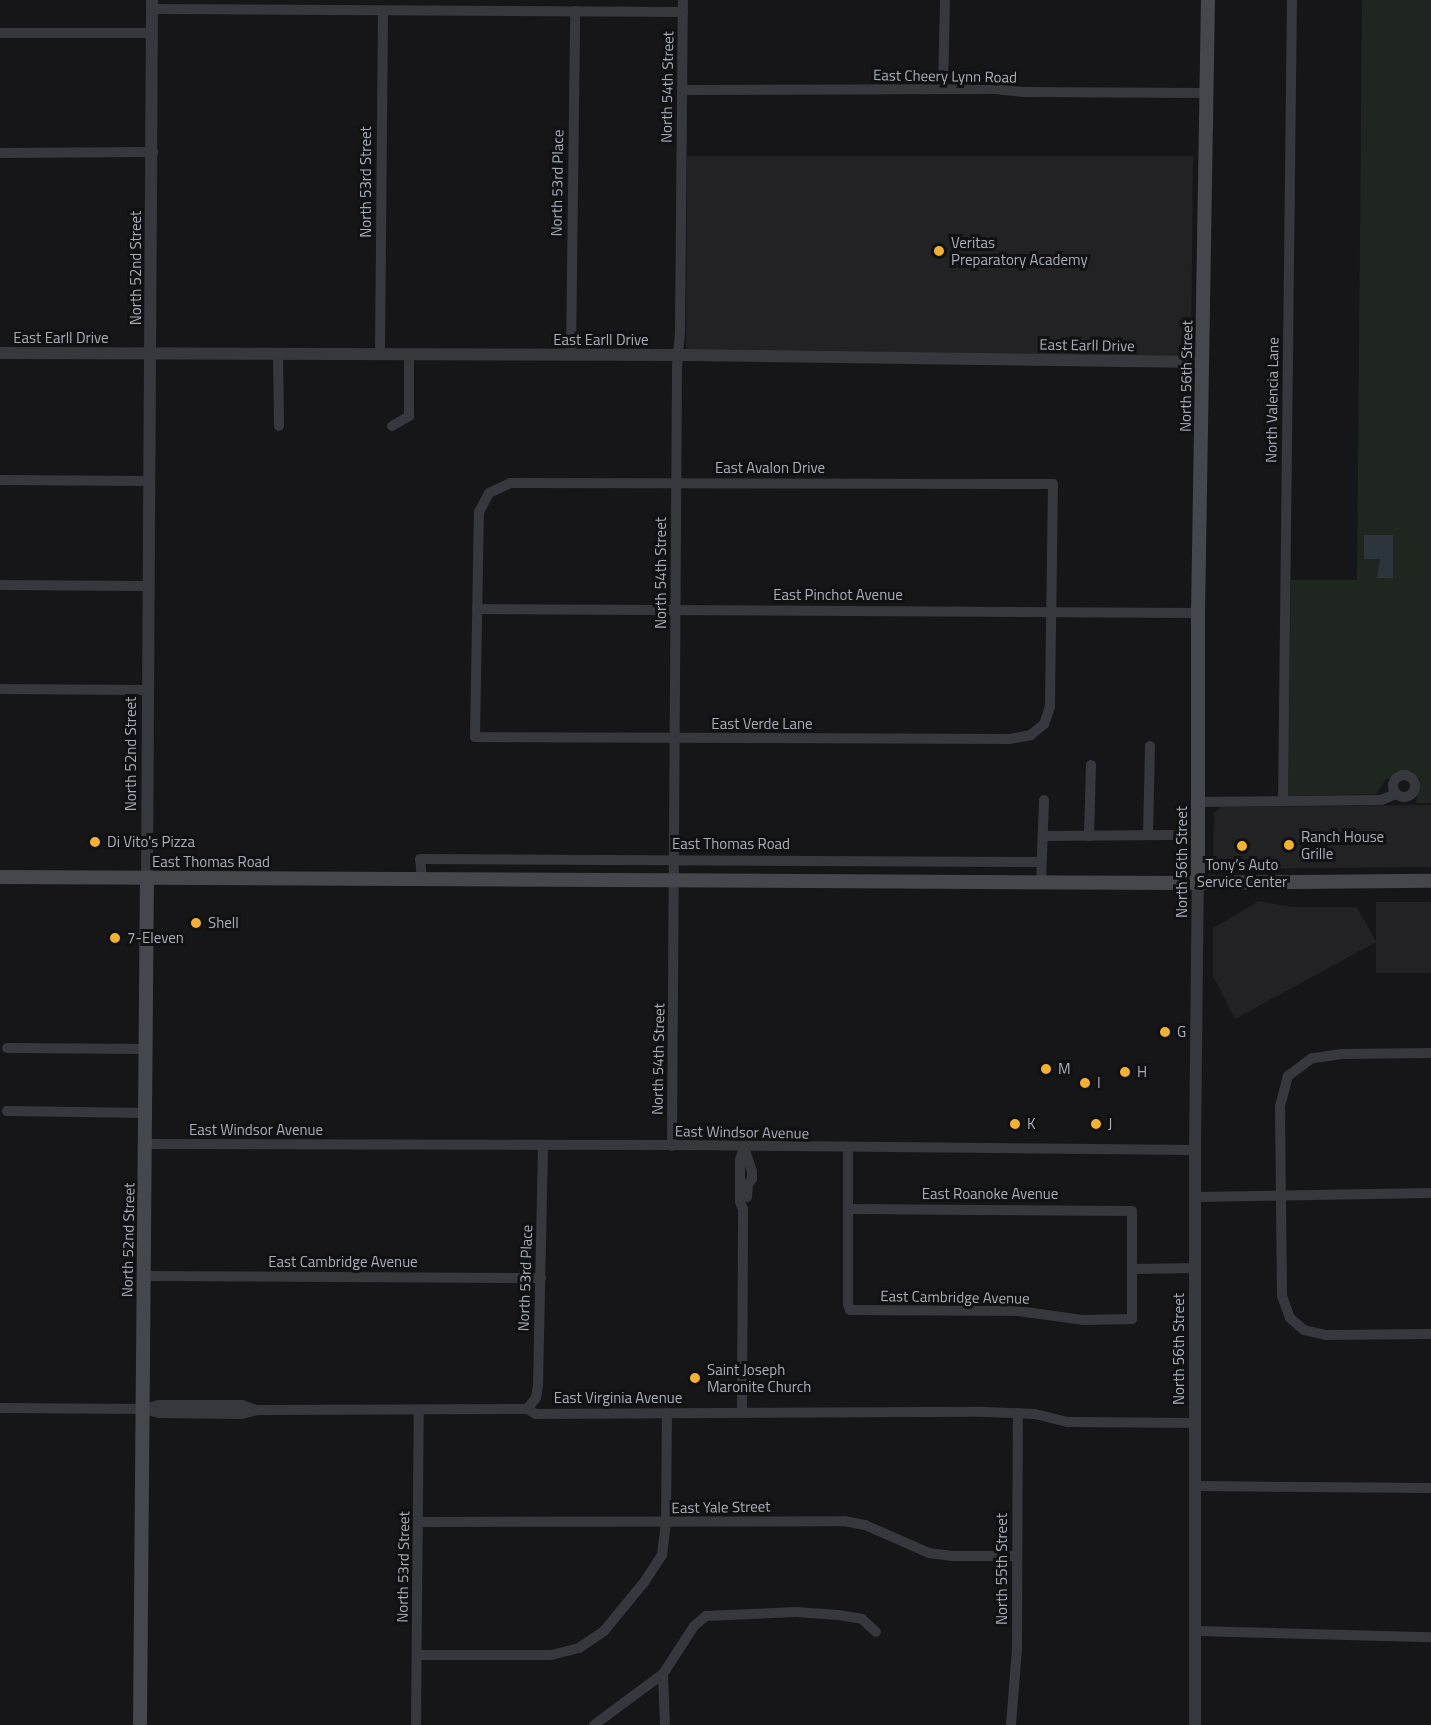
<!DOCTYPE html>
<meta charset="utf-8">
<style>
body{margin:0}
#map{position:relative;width:1431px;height:1725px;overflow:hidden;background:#161618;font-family:"Titillium Web",sans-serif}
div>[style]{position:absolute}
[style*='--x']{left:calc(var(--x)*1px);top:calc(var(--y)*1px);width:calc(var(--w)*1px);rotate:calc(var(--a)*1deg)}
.built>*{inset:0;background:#222225;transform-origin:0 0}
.green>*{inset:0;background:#1e261f}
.water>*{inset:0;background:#2c353c}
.minor>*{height:10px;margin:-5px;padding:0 5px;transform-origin:5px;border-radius:5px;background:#37383d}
.minor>.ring{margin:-5px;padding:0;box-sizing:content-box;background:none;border:10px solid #37383d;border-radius:50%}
.tertiary>*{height:12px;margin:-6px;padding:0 6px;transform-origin:6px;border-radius:6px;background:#37383d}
.secondary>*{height:14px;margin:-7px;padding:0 7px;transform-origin:7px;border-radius:7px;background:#45474d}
.dots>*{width:16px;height:16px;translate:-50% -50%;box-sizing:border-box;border:3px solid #111113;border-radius:50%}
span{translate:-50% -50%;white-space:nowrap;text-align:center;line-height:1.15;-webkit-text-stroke:6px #111113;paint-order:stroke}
.street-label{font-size:15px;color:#a8adb8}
.poi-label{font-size:15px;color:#a8adb8}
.left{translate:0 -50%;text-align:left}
</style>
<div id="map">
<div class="built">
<div style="clip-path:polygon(687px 156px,1193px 156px,1191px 352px,1185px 356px,686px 349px)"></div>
<div style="clip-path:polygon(1431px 805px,1431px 867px,1220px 869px,1213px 863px,1214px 813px,1221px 807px)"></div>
<div style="clip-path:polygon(1259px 901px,1291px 907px,1357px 907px,1376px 942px,1235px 1019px,1213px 976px,1213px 928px)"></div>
<div style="left:1431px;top:902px;width:71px;height:55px;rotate:90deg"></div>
</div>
<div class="green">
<div style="clip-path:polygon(1362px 0,1431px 0,1431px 803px,1416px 803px,1420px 778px,1386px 779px,1376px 794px,1288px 796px,1291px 580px,1357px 580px)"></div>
</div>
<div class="water">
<div style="clip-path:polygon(1364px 535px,1393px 535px,1393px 578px,1377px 578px,1380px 559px,1364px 559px)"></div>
</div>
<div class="minor">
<div style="--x:152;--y:9;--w:531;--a:0.32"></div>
<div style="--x:0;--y:33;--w:152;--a:0"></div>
<div style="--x:943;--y:89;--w:89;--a:-88.7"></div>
<div style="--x:683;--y:90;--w:312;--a:-0.2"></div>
<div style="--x:995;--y:89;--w:29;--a:6"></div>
<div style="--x:1024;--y:92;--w:183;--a:0.3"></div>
<div style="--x:0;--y:153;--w:153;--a:-0.4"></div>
<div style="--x:278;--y:354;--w:72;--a:89.2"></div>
<div style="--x:380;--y:354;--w:343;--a:-89.5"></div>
<div style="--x:571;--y:355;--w:344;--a:-89.3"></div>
<div style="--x:392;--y:426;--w:20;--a:-30"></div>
<div style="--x:409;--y:416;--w:62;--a:-90"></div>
<div style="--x:0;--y:480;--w:150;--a:0.4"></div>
<div style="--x:510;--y:483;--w:543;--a:0.11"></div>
<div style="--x:1053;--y:484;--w:223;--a:90.8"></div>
<div style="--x:1050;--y:707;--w:18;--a:109"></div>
<div style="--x:1044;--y:724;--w:17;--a:140"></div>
<div style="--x:1031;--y:735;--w:21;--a:169"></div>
<div style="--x:1010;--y:739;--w:535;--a:-179.79"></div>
<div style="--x:475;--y:737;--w:225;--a:-89"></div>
<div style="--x:479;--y:512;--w:21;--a:-62"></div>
<div style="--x:489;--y:493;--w:23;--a:-25"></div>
<div style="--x:0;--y:585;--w:149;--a:0.4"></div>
<div style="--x:477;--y:609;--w:721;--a:0.32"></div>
<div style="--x:0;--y:689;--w:147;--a:0.4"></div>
<div class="ring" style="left:1393px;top:775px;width:12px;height:12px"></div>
<div style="--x:1283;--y:801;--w:801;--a:-89.36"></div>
<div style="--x:1199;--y:802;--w:182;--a:-0.6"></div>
<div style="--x:1381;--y:800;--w:16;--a:-22"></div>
<div style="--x:1148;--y:835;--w:89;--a:-88.7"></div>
<div style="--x:1044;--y:836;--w:128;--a:-0.4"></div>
<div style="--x:1089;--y:836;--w:71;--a:-88.4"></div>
<div style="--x:422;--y:880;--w:21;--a:-95"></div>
<div style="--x:420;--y:859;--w:621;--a:0.28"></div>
<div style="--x:1041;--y:882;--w:82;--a:-87.9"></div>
<div style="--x:7;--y:1048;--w:139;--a:0.4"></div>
<div style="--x:1431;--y:1053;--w:89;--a:179.4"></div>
<div style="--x:1342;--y:1054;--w:30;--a:172"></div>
<div style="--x:1312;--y:1058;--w:30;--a:143"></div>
<div style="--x:1288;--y:1076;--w:31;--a:105"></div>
<div style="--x:1280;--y:1106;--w:190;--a:89.4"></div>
<div style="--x:1282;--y:1296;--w:23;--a:70"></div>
<div style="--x:1290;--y:1318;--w:18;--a:41"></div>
<div style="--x:1304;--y:1330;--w:22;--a:13"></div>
<div style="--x:1325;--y:1335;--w:106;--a:-0.5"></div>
<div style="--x:7;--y:1111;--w:139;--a:0.8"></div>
<div style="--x:146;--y:1144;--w:528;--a:0.11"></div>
<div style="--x:674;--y:1145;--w:521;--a:0.55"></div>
<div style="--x:672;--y:1146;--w:780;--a:-89.63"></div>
<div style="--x:677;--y:366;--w:36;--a:-85"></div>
<div style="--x:680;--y:330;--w:330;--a:-89.5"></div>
<div style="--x:744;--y:1147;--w:26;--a:72"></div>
<div style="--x:752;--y:1172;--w:7;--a:90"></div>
<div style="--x:752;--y:1179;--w:6;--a:129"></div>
<div style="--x:748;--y:1184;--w:13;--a:94"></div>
<div style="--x:848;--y:1148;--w:156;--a:90"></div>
<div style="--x:848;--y:1304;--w:6;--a:72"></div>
<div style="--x:850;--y:1310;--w:168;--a:0.3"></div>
<div style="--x:1018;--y:1311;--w:67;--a:7.8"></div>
<div style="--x:1084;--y:1320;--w:48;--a:-1.2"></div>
<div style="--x:1132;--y:1319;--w:108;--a:-90"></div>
<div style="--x:1132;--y:1211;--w:284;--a:-179.6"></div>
<div style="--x:1196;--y:1197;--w:235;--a:-1"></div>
<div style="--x:1134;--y:1269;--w:61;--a:-0.9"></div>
<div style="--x:144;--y:1276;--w:397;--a:0.3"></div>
<div style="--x:0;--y:1408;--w:144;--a:0.4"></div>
<div style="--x:144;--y:1409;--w:16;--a:15"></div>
<div style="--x:159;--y:1413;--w:83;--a:0.7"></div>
<div style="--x:242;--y:1414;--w:16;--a:-15"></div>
<div style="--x:257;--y:1410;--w:270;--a:-0.2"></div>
<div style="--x:527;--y:1409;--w:10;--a:29"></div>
<div style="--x:536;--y:1414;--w:448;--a:-0.3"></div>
<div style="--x:984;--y:1412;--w:51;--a:2.2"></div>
<div style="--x:1035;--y:1414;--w:34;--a:14"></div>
<div style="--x:1068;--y:1422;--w:128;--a:0.4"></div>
<div style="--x:144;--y:1409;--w:16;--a:-15"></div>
<div style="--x:159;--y:1405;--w:83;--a:0"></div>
<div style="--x:242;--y:1405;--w:15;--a:20"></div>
<div style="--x:527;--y:1409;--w:14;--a:-51"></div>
<div style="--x:536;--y:1398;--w:13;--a:-81"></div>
<div style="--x:538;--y:1385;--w:239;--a:-88.8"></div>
<div style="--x:742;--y:1413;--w:204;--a:-89.7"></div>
<div style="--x:743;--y:1209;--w:8;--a:-113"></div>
<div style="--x:740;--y:1202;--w:42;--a:-90"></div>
<div style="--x:740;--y:1160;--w:14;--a:-73"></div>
<div style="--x:1196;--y:1486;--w:235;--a:0.5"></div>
<div style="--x:418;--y:1522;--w:426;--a:-0.1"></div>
<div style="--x:844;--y:1521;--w:21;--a:11"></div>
<div style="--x:865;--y:1525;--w:70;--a:23.6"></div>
<div style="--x:929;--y:1553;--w:24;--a:7"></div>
<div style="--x:953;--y:1556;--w:64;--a:0"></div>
<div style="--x:1196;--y:1631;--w:235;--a:1.5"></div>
<div style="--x:417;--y:1655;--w:134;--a:0"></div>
<div style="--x:551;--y:1655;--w:29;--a:-14"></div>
<div style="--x:579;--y:1648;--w:30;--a:-34"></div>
<div style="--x:604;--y:1631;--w:65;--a:-50.6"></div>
<div style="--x:645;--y:1581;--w:31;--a:-57"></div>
<div style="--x:662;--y:1555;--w:33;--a:-83"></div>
<div style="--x:666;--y:1522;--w:109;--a:-89.5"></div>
<div style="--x:663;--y:1674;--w:51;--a:87.8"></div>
<div style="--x:416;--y:1725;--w:315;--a:-89.5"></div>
<div style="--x:594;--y:1725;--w:86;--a:-36.5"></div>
<div style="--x:663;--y:1674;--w:57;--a:-57.1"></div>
<div style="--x:694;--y:1626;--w:16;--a:-40"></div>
<div style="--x:706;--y:1616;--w:90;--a:-2.5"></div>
<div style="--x:796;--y:1612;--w:42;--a:4.1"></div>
<div style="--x:838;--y:1615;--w:24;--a:9"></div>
<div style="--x:862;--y:1619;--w:19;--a:43"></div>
<div style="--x:1011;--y:1725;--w:76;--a:-85.5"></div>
<div style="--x:1017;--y:1649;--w:236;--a:-89.8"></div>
</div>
<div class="tertiary">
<div style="--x:0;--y:353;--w:686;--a:0.17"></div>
<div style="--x:686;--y:355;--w:516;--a:0.78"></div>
<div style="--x:147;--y:879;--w:879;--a:-89.67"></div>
<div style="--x:1195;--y:1725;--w:575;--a:-90"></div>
<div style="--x:1195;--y:1150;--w:267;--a:-89.4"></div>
</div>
<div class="secondary">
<div style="--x:0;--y:877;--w:1180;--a:0.29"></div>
<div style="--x:1180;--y:883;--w:251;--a:-0.5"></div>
<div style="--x:1198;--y:883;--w:270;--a:-90"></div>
<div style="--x:1198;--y:613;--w:613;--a:-89.07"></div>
<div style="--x:140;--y:1725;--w:846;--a:-89.53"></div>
</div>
<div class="dots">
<div style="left:939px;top:251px;background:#f2b134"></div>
<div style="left:95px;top:842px;background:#f2b134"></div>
<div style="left:1289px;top:845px;background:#f2b134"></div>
<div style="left:1242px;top:846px;background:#f2b134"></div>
<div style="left:196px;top:923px;background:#f2b134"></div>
<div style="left:115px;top:938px;background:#f2b134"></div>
<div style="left:1165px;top:1032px;background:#f2b134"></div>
<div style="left:1046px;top:1069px;background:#f2b134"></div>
<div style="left:1125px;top:1072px;background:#f2b134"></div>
<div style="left:1085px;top:1083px;background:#f2b134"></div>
<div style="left:1015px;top:1124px;background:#f2b134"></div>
<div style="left:1096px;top:1124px;background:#f2b134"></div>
<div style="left:695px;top:1378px;background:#f2b134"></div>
</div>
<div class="street-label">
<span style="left:945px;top:76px;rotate:1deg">East Cheery Lynn Road</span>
<span style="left:667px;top:87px;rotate:-89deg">North 54th Street</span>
<span style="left:366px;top:182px;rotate:-90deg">North 53rd Street</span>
<span style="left:557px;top:183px;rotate:-89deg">North 53rd Place</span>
<span style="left:136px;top:268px;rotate:-90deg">North 52nd Street</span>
<span style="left:61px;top:338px">East Earll Drive</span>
<span style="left:601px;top:340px">East Earll Drive</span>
<span style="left:1087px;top:345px;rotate:1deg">East Earll Drive</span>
<span style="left:1186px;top:376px;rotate:-89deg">North 56th Street</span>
<span style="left:1272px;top:400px;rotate:-89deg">North Valencia Lane</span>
<span style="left:770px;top:468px">East Avalon Drive</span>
<span style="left:661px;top:573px;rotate:-90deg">North 54th Street</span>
<span style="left:838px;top:595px">East Pinchot Avenue</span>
<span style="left:762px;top:724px">East Verde Lane</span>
<span style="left:131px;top:754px;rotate:-90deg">North 52nd Street</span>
<span style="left:731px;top:844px">East Thomas Road</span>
<span style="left:211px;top:862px">East Thomas Road</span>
<span style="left:1182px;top:862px;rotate:-90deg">North 56th Street</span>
<span style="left:658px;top:1059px;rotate:-89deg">North 54th Street</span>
<span style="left:256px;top:1130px">East Windsor Avenue</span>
<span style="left:742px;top:1132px;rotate:1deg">East Windsor Avenue</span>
<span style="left:990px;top:1194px">East Roanoke Avenue</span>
<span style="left:128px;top:1240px;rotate:-89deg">North 52nd Street</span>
<span style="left:343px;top:1262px">East Cambridge Avenue</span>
<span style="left:525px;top:1278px;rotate:-88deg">North 53rd Place</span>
<span style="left:955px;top:1297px;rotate:1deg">East Cambridge Avenue</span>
<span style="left:1179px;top:1349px;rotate:-90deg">North 56th Street</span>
<span style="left:618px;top:1398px">East Virginia Avenue</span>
<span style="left:721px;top:1507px;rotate:-1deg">East Yale Street</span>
<span style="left:403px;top:1567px;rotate:-89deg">North 53rd Street</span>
<span style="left:1002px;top:1569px;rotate:-90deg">North 55th Street</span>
</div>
<div class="poi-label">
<span class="left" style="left:951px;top:251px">Veritas<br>Preparatory Academy</span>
<span class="left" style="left:1301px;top:845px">Ranch House<br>Grille</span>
<span class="left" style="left:107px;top:842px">Di Vito's Pizza</span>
<span style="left:1242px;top:873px">Tony’s Auto<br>Service Center</span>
<span class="left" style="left:208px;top:923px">Shell</span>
<span class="left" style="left:127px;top:938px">7-Eleven</span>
<span class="left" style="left:1177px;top:1032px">G</span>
<span class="left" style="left:1058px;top:1069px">M</span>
<span class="left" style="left:1137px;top:1072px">H</span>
<span class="left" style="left:1097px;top:1083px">I</span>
<span class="left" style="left:1027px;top:1124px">K</span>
<span class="left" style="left:1108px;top:1124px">J</span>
<span class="left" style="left:707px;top:1378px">Saint Joseph<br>Maronite Church</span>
</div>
</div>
